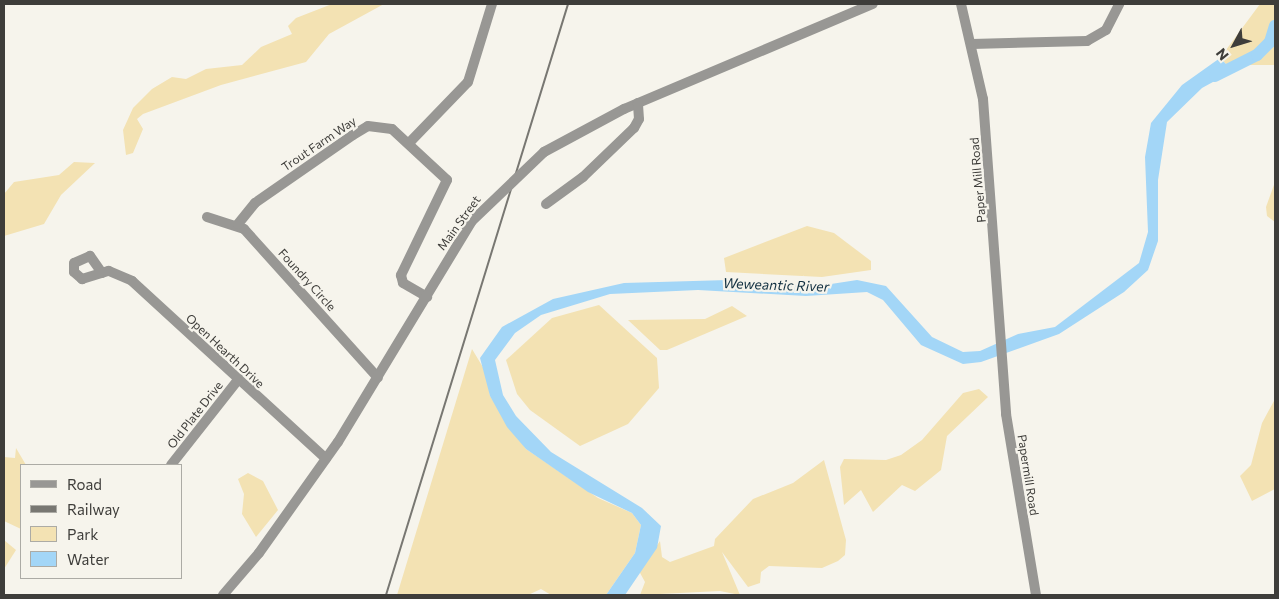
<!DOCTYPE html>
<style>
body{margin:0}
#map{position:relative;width:1279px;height:599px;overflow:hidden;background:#f6f4ec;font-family:Commissioner,sans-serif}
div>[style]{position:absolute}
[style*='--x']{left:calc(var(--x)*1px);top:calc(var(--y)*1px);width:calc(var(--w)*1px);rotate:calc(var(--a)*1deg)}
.green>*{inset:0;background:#f3e2b3}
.water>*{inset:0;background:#a3d6f7}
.river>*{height:12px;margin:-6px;padding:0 6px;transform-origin:6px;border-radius:6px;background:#a3d6f7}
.minor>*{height:10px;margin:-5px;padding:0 5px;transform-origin:5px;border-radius:5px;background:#989794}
.rail>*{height:2px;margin:-1px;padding:0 1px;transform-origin:1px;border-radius:1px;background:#787772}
.minor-bridge>*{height:10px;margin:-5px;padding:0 5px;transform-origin:5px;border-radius:5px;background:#989794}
span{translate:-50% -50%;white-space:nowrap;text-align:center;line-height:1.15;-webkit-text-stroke:4.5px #f6f4ec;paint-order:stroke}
.street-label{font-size:12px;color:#3e3d3a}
.water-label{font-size:14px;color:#133142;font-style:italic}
.frame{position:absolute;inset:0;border:5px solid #3e3d3a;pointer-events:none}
.legend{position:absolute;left:20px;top:464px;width:162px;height:115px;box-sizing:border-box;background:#f6f4ec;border:1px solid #acaba5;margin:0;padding:6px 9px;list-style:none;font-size:15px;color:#3e3d3a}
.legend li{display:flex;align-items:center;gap:10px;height:25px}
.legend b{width:25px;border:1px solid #acaba5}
.north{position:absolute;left:1209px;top:20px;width:50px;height:50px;-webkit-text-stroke:4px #f6f4ec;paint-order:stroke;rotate:231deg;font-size:14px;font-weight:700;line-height:20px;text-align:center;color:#3e3d3a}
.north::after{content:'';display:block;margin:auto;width:18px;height:22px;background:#3e3d3a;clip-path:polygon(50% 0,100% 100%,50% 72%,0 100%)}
</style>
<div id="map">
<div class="green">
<div style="clip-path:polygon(332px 4px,384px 4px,329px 34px,306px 62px,221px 85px,143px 114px,137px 119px,143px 129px,133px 153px,126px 155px,123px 130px,133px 108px,152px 89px,172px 77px,186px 79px,206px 69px,242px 65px,261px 47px,292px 34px,288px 26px,296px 18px)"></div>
<div style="clip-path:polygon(1260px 4px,1275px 4px,1275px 65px,1245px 65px,1233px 71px,1220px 58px)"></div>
<div style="clip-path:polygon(74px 162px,95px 163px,61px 195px,44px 224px,4px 236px,4px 194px,14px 182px,59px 175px)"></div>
<div style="clip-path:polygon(1275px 182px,1275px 222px,1267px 216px,1266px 207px)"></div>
<div style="clip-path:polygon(807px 226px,834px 233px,871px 261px,871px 270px,822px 277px,726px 272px,724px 258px)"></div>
<div style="clip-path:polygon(599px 305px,657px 358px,659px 388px,628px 424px,580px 446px,530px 410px,517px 394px,506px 360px,552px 318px)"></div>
<div style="clip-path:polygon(732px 306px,747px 316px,667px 350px,660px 350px,628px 320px,705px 319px)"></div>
<div style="clip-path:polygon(472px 349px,487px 374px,490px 396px,526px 449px,598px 498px,632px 513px,641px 525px,635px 553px,606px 595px,551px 595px,541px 589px,528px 595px,397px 595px)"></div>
<div style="clip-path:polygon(979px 389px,988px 397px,947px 436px,941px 470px,915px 491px,902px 485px,873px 512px,861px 490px,844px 505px,840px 467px,844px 459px,886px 460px,901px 455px,922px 440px,963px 393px)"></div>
<div style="clip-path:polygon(1275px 399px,1275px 489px,1252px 501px,1240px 476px,1251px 465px,1262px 423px)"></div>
<div style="clip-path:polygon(16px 448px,26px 465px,21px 465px,21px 529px,4px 521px,4px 457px,15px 458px)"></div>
<div style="clip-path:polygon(824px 460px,846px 540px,845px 555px,838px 561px,822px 568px,769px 566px,761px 572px,760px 583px,748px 587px,722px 552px,740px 595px,720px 591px,640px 595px,645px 582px,639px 571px,660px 541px,662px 557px,670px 562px,714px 546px,715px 539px,753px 499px,793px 483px)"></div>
<div style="clip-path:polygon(248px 473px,263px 481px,278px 510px,256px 537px,242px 514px,244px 494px,238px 479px)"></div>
<div style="clip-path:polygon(4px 540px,16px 550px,4px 569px)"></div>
</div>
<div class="water">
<div style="clip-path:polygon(1220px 58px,1233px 71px,1202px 88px,1167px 122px,1158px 180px,1158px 241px,1148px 270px,1124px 292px,1059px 334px,981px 362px,963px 364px,921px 345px,883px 300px,867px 292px,806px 296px,698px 290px,610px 294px,541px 315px,515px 333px,495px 360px,503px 395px,516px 416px,551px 452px,642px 508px,661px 526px,657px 548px,625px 595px,606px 595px,635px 553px,641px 525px,632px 513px,588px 492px,526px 449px,507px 427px,490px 396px,480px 358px,502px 327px,553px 299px,624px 283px,728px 280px,818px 286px,857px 280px,886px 286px,932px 337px,963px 352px,980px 351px,1018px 334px,1055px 327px,1139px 263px,1148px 232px,1145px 157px,1151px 123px,1182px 85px)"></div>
</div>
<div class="river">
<div style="--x:1215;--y:76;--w:47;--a:-26.6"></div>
<div style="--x:1257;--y:55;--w:18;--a:-45"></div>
<div style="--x:1270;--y:42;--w:17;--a:-73"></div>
</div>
<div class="minor">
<div style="--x:961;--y:4;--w:98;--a:77"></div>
<div style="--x:983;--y:99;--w:316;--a:85.8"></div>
<div style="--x:1006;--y:414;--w:183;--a:80.6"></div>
<div style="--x:972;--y:44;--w:115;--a:-1.5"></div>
<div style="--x:1087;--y:41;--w:22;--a:-30"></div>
<div style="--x:1106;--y:30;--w:29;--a:-63"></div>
<div style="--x:410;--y:142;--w:83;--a:-46"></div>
<div style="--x:468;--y:82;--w:82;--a:-72.9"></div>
<div style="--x:544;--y:152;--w:91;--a:-28.3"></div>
<div style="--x:624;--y:109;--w:270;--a:-22.9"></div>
<div style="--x:546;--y:204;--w:46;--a:-36.1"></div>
<div style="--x:583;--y:177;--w:71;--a:-43.9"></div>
<div style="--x:634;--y:128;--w:10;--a:-61"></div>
<div style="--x:639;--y:119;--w:16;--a:-94"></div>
<div style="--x:207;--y:217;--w:39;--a:18"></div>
<div style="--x:244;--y:229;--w:200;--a:48"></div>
<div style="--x:238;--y:224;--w:27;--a:-51"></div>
<div style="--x:255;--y:203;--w:119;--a:-34.8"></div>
<div style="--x:353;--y:135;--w:17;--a:-31"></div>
<div style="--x:368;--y:126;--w:24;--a:7"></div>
<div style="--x:392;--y:129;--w:75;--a:42.8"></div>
<div style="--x:447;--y:180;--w:106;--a:115.8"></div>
<div style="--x:401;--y:275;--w:8;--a:76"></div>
<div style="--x:403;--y:283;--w:28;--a:30"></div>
<div style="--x:102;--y:273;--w:21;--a:-125"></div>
<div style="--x:90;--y:256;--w:17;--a:156"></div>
<div style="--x:74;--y:263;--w:9;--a:90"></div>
<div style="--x:74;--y:272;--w:11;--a:41"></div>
<div style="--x:82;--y:279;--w:28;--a:-17"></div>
<div style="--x:109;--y:271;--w:25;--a:23"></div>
<div style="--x:132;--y:281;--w:263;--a:42.5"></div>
<div style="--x:171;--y:465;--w:108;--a:-51.8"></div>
<div style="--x:223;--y:595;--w:55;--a:-49.4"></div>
<div style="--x:259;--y:553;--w:136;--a:-54.6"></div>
<div style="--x:338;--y:442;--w:258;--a:-58.8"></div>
</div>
<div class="rail">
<div style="--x:386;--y:595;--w:618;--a:-72.88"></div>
</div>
<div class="minor-bridge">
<div style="--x:472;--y:221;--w:100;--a:-43.8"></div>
</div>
<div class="street-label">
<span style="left:319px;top:144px;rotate:-34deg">Trout Farm Way</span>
<span style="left:978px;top:180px;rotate:-95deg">Paper Mill Road</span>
<span style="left:459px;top:223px;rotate:-54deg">Main Street</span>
<span style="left:307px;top:280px;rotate:48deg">Foundry Circle</span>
<span style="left:225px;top:351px;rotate:43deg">Open Hearth Drive</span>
<span style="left:195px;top:415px;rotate:-52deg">Old Plate Drive</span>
<span style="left:1028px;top:475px;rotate:81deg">Papermill Road</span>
</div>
<div class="water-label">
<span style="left:776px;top:285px;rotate:2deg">Weweantic River</span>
</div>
<div class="frame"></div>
<ul class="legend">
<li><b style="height:6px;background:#989794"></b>Road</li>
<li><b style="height:6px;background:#787772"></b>Railway</li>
<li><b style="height:14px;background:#f3e2b3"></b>Park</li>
<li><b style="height:14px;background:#a3d6f7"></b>Water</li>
</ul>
<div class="north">N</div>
</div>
